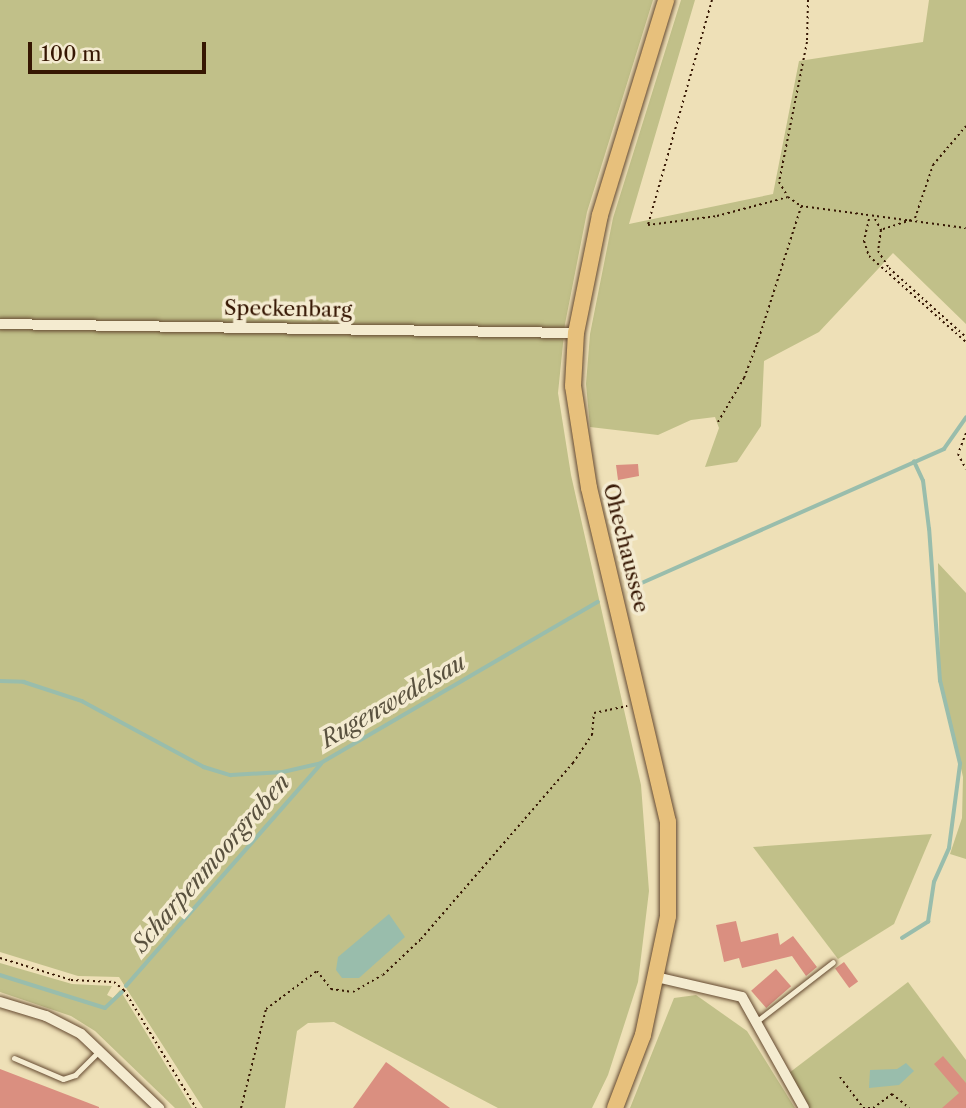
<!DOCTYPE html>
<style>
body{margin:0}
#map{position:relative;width:966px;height:1108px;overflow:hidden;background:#eee0b7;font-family:"Libre Caslon Text",serif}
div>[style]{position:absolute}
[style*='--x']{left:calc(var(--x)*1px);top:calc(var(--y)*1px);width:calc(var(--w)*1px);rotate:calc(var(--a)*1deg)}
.green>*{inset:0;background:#c1c089}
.water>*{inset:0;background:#99bdac}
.stream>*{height:3.5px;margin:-1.75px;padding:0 1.75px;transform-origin:1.75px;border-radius:1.75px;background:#99bdac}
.building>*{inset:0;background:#da8f80;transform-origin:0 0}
.path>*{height:2px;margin-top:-1px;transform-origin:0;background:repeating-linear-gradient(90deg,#361703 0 2px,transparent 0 5.5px)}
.roads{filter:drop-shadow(0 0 2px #644930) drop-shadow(0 0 2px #644930)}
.lane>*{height:5px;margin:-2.5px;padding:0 2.5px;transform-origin:2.5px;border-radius:2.5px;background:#f4ebd0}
.street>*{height:10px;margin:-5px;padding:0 5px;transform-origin:5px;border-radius:5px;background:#f4ebd0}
.primary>*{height:16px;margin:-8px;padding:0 8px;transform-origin:8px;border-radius:8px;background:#e7c07c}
span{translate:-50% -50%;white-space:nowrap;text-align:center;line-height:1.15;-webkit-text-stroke:7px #f4ebd0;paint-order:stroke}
.street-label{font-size:21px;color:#361703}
.water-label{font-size:23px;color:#59513e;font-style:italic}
.scale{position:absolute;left:28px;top:42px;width:178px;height:32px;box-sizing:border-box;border:4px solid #361703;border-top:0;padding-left:9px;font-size:21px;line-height:24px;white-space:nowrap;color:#361703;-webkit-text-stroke:5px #f4ebd0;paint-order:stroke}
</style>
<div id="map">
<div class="green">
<div style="clip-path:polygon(0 0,653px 0,587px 212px,565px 324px,558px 393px,571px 475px,641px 785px,649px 891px,638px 982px,608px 1075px,592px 1108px,498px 1108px,334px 1022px,308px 1023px,297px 1031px,285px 1108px,203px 1108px,119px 977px,78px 976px,0 952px)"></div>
<div style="clip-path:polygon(681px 0,695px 0,629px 224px,773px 194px,799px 61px,923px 42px,929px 0,966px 0,966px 324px,893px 253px,819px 332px,764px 361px,761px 426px,737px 462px,705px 467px,719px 428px,715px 417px,691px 420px,658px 435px,590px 427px,586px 384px,590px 334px,613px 218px)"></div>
<div style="clip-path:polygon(938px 563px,966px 593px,966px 859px,950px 854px,962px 818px,963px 777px,940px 675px)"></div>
<div style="clip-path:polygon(932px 834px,894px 924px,838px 959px,753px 847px)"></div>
<div style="clip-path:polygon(0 963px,72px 984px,112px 986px,107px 995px,113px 998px,120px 990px,192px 1108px,175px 1108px,95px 1031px,71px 1016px,0 992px)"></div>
<div style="clip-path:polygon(908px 982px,966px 1060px,966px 1108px,809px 1108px,789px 1073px)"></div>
<div style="clip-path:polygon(696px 995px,747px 1031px,795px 1108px,630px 1108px,674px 998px)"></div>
</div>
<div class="water">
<div style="clip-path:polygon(389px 914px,405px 937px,359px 978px,342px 978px,336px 970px,338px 957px)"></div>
<div style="clip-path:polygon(906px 1063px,914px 1071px,899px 1085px,869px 1088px,870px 1070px,897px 1069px)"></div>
</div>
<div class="stream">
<div style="--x:635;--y:586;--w:338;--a:-23.9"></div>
<div style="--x:944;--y:449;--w:38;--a:-55"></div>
<div style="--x:0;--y:681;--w:24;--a:2"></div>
<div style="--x:24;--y:682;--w:61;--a:18.1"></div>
<div style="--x:82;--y:701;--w:139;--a:28.4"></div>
<div style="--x:204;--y:767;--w:28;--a:17"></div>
<div style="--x:231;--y:775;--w:52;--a:-3.3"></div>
<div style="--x:283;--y:772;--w:39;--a:-13"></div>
<div style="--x:321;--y:763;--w:320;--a:-30.2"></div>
<div style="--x:902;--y:938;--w:31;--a:-32"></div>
<div style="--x:928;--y:922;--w:40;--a:-81.5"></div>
<div style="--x:934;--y:882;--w:37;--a:-66"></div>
<div style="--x:949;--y:848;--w:85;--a:-82.5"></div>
<div style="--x:960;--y:764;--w:85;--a:-103.5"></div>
<div style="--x:940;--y:681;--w:152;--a:-94.1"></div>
<div style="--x:929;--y:529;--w:48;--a:-97.1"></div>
<div style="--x:923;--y:481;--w:21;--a:-115"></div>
<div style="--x:0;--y:975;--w:110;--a:17.4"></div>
<div style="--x:105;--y:1008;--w:23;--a:-43"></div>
<div style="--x:126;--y:986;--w:295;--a:-48.7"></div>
</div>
<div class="building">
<div style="clip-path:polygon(638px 464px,639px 476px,618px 480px,616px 465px)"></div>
<div style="clip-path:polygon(736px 921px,741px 942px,778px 933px,780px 945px,793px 936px,817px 967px,806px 976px,792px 956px,742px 968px,739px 958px,724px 962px,716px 925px)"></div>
<div style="left:844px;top:962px;width:24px;height:11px;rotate:54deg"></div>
<div style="left:776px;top:969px;width:23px;height:33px;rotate:49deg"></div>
<div style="clip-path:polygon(943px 1056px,966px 1083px,966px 1108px,942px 1108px,959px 1093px,934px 1064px)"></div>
<div style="clip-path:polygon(386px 1062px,450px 1108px,353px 1108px)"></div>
<div style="clip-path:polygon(0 1069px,99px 1107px,99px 1108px,0 1108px)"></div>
</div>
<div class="path">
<div style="--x:712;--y:0;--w:234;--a:105.9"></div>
<div style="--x:648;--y:225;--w:70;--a:-7.4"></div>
<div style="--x:717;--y:216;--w:73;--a:-15"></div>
<div style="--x:808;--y:0;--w:42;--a:91.4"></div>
<div style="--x:807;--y:42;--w:143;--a:101.3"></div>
<div style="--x:779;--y:182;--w:17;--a:59"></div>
<div style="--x:788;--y:197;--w:16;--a:35"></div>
<div style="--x:801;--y:206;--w:166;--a:7.6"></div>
<div style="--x:915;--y:218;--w:56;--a:-71.2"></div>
<div style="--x:933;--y:165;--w:51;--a:-49.8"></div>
<div style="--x:869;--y:219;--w:23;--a:103"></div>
<div style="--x:864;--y:241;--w:16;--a:72"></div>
<div style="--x:869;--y:256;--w:130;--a:41.6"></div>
<div style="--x:875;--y:219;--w:13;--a:61"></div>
<div style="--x:911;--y:220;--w:32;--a:162"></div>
<div style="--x:881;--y:230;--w:21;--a:98"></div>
<div style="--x:878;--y:251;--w:20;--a:57"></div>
<div style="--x:889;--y:268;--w:103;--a:41.9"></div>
<div style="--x:718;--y:422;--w:51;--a:-59.4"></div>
<div style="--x:744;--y:378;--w:36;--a:-69"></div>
<div style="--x:757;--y:344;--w:144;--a:-72.2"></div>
<div style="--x:966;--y:433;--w:22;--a:111"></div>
<div style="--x:958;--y:454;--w:17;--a:62"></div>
<div style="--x:0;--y:958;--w:74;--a:17.2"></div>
<div style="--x:71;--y:980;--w:43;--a:2.7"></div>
<div style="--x:114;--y:982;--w:13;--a:39"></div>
<div style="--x:124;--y:990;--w:138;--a:58.6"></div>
<div style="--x:840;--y:1077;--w:38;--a:53"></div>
<div style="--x:241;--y:1108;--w:102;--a:-75.8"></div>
<div style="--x:266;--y:1009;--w:64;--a:-36.7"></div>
<div style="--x:317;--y:971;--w:23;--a:52"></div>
<div style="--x:331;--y:989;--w:22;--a:8"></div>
<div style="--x:353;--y:992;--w:34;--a:-30"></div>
<div style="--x:383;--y:975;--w:52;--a:-43.5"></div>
<div style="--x:421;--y:939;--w:233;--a:-49.2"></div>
<div style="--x:573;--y:763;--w:34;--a:-56"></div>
<div style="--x:592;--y:735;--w:22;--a:-85"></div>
<div style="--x:594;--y:713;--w:34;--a:-12"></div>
<div style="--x:863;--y:1108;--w:10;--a:0"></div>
<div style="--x:873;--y:1108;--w:24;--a:-36"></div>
<div style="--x:892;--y:1094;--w:22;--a:39"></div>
</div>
<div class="roads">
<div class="lane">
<div style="--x:757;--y:1021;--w:96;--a:-37.8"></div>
<div style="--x:14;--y:1058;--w:53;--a:23.2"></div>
<div style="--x:63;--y:1079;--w:13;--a:-18"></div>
<div style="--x:75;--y:1075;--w:33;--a:-45"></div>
</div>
<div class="street">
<div style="--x:0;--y:324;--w:576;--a:0.9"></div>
<div style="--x:656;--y:977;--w:88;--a:13.1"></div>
<div style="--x:742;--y:997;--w:127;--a:60.8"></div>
<div style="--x:0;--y:1002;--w:48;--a:16.9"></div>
<div style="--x:46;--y:1016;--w:39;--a:27"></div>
<div style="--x:81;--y:1034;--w:108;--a:43.5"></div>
</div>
<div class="primary">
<div style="--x:615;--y:1108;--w:78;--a:-69"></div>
<div style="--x:643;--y:1035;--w:122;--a:-78.1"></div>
<div style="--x:668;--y:916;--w:94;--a:-90"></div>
<div style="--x:668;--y:822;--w:343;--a:-103.3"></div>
<div style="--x:589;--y:488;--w:103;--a:-98.9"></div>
<div style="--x:573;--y:386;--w:53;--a:-86.8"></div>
<div style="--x:576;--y:333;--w:120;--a:-78.5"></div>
<div style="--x:600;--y:215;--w:225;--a:-72.9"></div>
</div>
</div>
<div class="street-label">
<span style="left:288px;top:309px;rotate:1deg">Speckenbarg</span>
<span style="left:626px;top:548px;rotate:76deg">Ohechaussee</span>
</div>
<div class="water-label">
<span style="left:393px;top:701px;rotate:-30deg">Rugenwedelsau</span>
<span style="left:211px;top:863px;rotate:-49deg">Scharpenmoorgraben</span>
</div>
<div class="scale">100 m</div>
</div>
